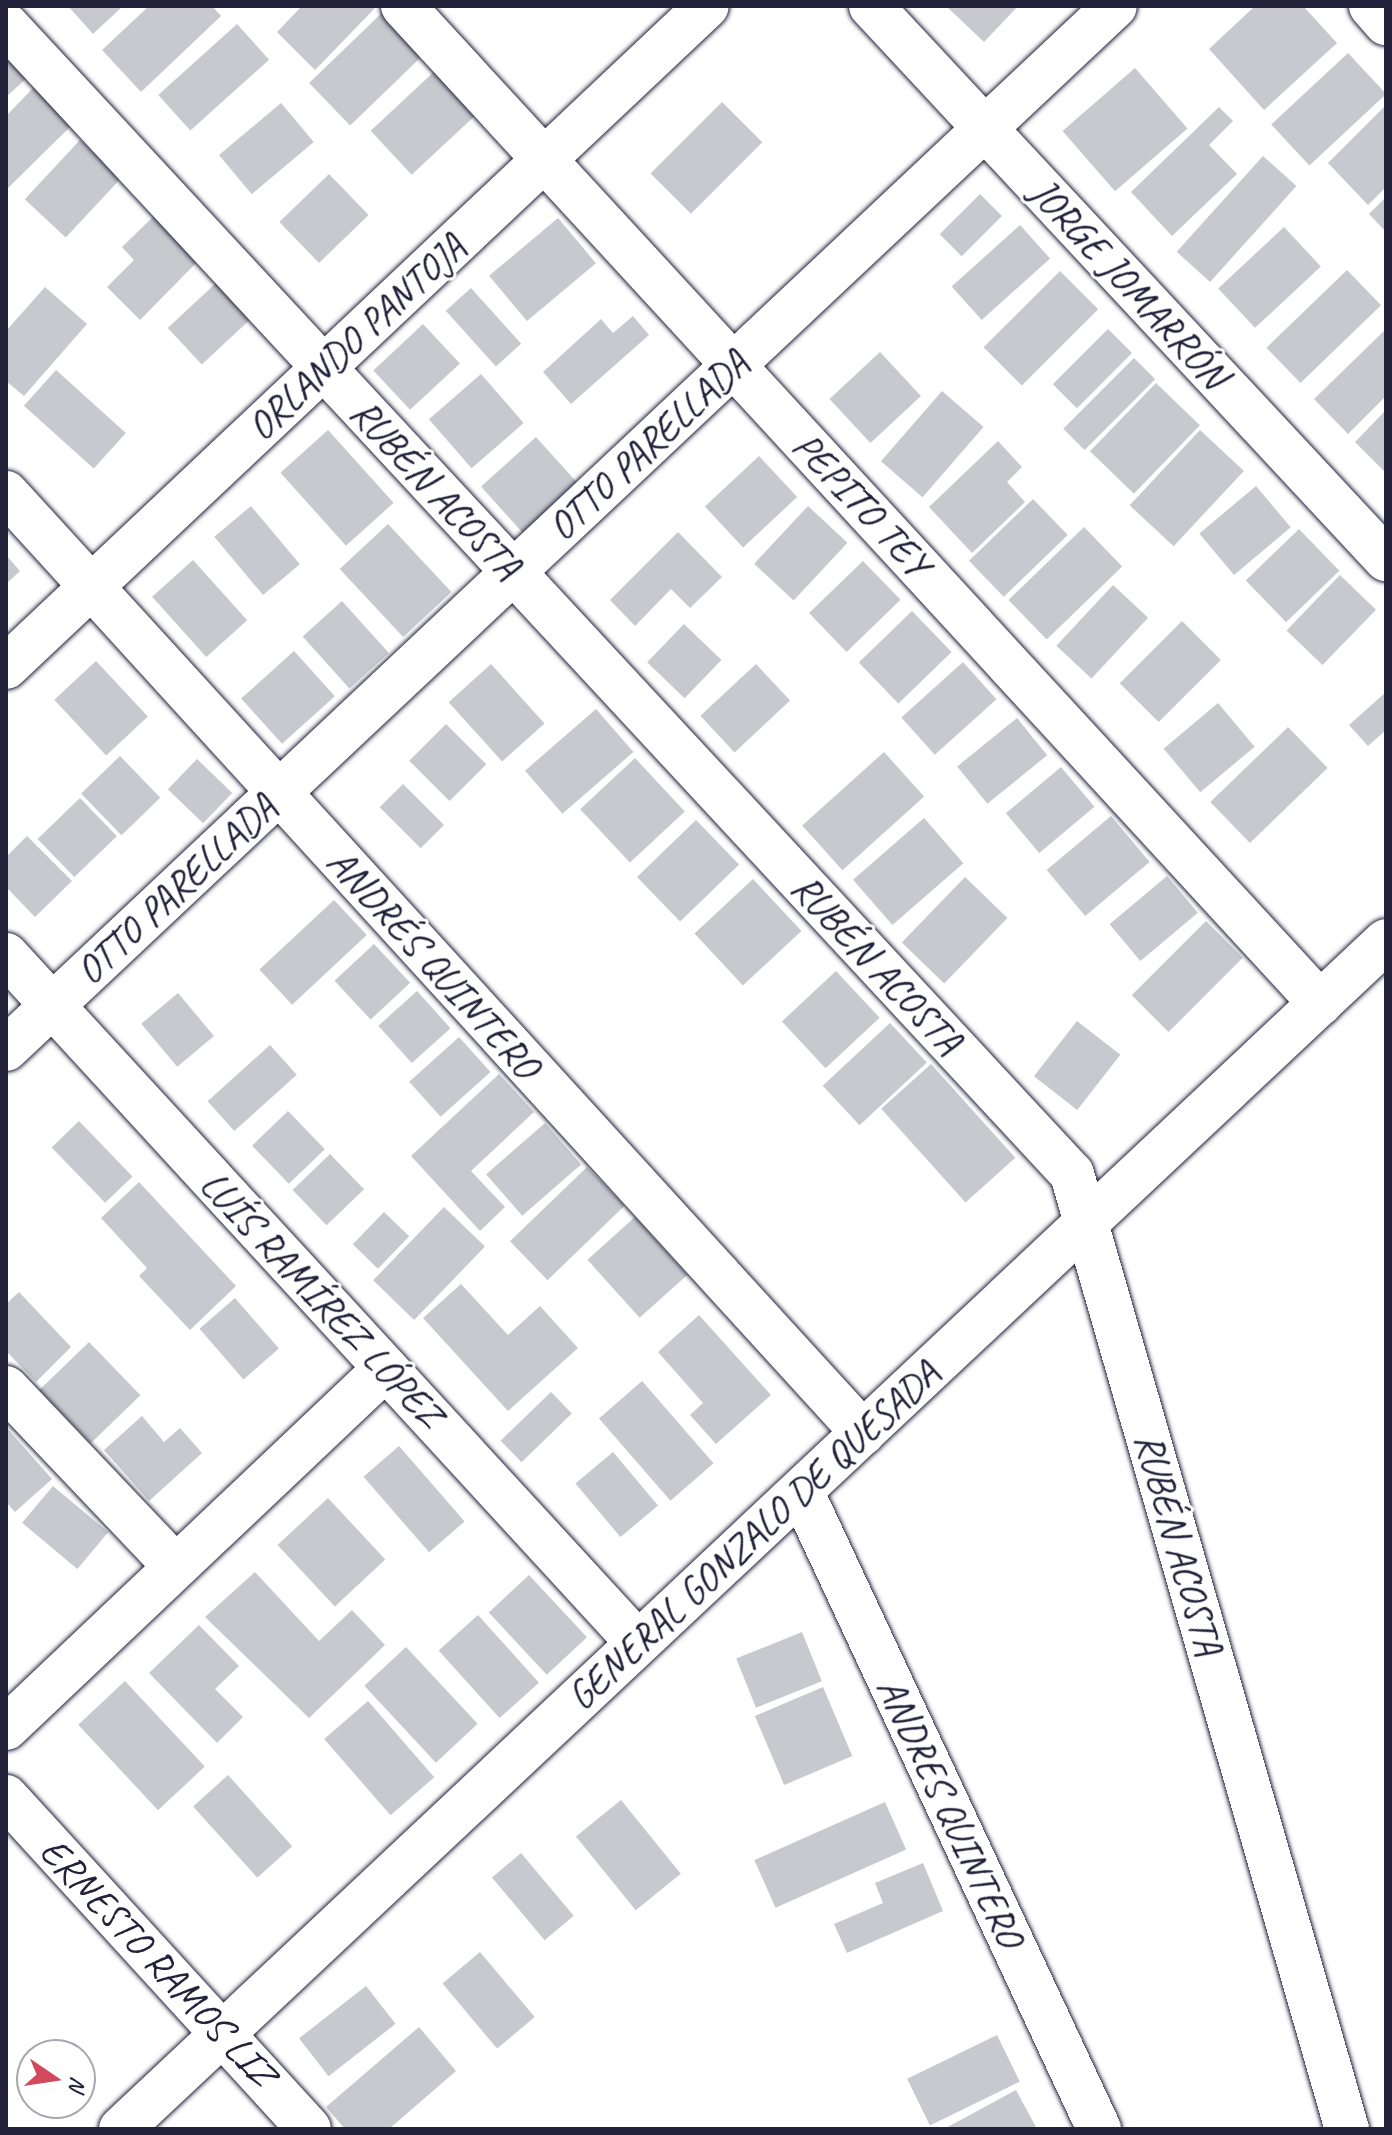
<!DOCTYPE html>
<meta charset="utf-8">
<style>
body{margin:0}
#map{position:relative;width:1392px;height:2135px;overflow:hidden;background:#fff;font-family:Caveat,sans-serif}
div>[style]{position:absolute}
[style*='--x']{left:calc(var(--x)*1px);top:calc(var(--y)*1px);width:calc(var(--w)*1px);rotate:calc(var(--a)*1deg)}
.building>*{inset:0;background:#c8c8cf;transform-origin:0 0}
.roads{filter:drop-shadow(0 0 2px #22223b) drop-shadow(0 0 2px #22223b)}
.street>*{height:44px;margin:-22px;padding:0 22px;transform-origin:22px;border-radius:22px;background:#fff}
span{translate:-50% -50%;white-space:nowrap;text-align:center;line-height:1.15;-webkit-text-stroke:6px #fff;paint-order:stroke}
.street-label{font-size:40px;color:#22223b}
.frame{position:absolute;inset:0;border:8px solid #22223b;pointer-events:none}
.north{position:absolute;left:16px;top:2039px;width:80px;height:80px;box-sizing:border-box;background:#fff;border:2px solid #a7a7b1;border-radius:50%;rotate:103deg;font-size:22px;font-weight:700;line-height:32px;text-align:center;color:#22223b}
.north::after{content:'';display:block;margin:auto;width:28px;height:36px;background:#d1495b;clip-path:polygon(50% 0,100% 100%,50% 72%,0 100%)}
</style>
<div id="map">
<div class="building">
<div style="clip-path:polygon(68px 6px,123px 6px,93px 34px)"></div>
<div style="clip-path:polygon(149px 6px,212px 6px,221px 16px,141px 92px,102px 50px)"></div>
<div style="clip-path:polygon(302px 6px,377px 6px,315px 70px,277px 32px)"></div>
<div style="left:389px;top:6px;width:59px;height:111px;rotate:46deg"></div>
<div style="clip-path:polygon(946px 6px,1018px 6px,984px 42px)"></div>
<div style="clip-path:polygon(1255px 6px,1303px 6px,1337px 43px,1264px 110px,1209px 49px)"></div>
<div style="left:237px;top:24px;width:48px;height:106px;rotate:48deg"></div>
<div style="clip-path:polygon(6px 51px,29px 76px,6px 97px)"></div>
<div style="left:1348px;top:53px;width:56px;height:105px;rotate:47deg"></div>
<div style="left:438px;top:68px;width:60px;height:92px;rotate:47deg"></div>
<div style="left:1135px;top:68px;width:80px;height:96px;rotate:49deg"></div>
<div style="clip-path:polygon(36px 85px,74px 123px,6px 190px,6px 116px)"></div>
<div style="left:722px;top:102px;width:57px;height:101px;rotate:45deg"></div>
<div style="left:281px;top:103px;width:51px;height:81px;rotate:50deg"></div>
<div style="clip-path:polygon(1386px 105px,1386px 187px,1368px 205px,1328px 163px)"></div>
<div style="clip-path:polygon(1219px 107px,1233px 121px,1209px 145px,1237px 174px,1172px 236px,1131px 192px)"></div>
<div style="left:80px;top:140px;width:56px;height:81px;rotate:43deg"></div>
<div style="left:1263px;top:156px;width:45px;height:129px;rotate:42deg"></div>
<div style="left:329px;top:174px;width:57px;height:69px;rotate:46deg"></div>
<div style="left:980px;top:194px;width:31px;height:57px;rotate:45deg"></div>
<div style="clip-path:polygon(1386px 197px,1386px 232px,1369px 214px)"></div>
<div style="clip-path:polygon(156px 214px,200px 259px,140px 320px,107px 287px,134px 260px,122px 247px)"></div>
<div style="left:558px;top:218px;width:59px;height:90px;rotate:50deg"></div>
<div style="left:1020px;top:225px;width:45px;height:92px;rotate:48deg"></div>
<div style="left:1284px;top:227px;width:54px;height:90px;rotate:47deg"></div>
<div style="left:1347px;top:270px;width:49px;height:112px;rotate:46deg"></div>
<div style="left:1060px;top:271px;width:54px;height:108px;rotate:45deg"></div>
<div style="left:216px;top:283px;width:50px;height:66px;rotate:47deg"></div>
<div style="clip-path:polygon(45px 287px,87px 324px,24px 396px,6px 381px,6px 331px)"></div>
<div style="left:471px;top:288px;width:75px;height:34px;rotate:48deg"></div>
<div style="clip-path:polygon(633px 316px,649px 335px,571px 404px,543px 372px,601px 319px,613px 333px)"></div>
<div style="left:423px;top:324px;width:54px;height:68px;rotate:47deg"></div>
<div style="left:1108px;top:329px;width:34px;height:78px;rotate:45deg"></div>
<div style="clip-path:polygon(1386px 329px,1386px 396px,1348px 434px,1314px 399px)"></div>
<div style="left:880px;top:352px;width:60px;height:69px;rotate:47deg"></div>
<div style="left:1134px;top:358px;width:30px;height:100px;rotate:45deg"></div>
<div style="left:56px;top:370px;width:94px;height:48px;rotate:42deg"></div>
<div style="left:481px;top:374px;width:65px;height:69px;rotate:49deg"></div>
<div style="left:1156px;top:383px;width:61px;height:95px;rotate:44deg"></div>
<div style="left:942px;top:391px;width:55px;height:93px;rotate:41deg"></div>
<div style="clip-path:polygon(1386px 410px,1386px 473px,1355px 442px)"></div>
<div style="left:328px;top:430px;width:98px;height:64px;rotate:48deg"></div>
<div style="left:1200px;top:430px;width:60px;height:103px;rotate:43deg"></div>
<div style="left:536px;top:437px;width:70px;height:74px;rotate:48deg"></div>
<div style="clip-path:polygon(998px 441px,1022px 467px,1007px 482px,1025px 502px,972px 553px,929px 507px)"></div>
<div style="left:759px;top:456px;width:56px;height:74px;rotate:47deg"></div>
<div style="left:1256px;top:486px;width:54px;height:74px;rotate:50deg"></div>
<div style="left:1033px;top:499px;width:50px;height:89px;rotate:46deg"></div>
<div style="left:251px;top:506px;width:76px;height:48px;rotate:50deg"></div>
<div style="left:808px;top:506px;width:54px;height:79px;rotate:43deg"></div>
<div style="left:388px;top:524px;width:93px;height:66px;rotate:47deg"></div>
<div style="left:1084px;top:527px;width:55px;height:105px;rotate:46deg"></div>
<div style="left:1299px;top:529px;width:58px;height:74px;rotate:46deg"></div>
<div style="clip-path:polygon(678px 532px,722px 577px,690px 608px,671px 589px,635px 626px,610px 600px)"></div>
<div style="clip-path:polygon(6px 555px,20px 571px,6px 584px)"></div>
<div style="left:193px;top:560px;width:81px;height:55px;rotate:48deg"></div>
<div style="left:863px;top:561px;width:54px;height:75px;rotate:46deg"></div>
<div style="left:1340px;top:575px;width:50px;height:77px;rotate:44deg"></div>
<div style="left:1113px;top:585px;width:48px;height:83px;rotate:43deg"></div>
<div style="left:342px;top:601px;width:70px;height:53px;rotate:48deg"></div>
<div style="left:912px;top:611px;width:57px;height:74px;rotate:46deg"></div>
<div style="left:1182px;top:621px;width:55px;height:88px;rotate:45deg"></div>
<div style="left:684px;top:624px;width:52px;height:53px;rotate:44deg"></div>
<div style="left:294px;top:651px;width:61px;height:71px;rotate:48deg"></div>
<div style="left:96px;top:661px;width:76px;height:57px;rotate:47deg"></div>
<div style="left:963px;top:662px;width:50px;height:83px;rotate:48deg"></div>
<div style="left:491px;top:664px;width:80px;height:57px;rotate:48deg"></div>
<div style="left:756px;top:664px;width:50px;height:76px;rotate:47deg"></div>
<div style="clip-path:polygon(1386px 692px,1386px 730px,1368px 746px,1349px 725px)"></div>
<div style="left:1218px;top:703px;width:57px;height:71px;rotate:50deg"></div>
<div style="left:596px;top:709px;width:57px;height:94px;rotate:49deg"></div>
<div style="left:1017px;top:718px;width:48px;height:77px;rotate:51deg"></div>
<div style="left:446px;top:724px;width:57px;height:52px;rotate:45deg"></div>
<div style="left:1288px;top:727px;width:57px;height:108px;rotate:46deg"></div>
<div style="left:884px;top:752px;width:60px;height:110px;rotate:48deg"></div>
<div style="left:120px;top:756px;width:58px;height:54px;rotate:46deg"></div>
<div style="left:635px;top:758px;width:73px;height:75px;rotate:47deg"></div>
<div style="left:197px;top:759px;width:49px;height:42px;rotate:44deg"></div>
<div style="left:1061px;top:767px;width:52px;height:72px;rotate:50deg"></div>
<div style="left:403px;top:784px;width:58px;height:33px;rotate:45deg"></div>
<div style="left:80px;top:798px;width:53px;height:59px;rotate:46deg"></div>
<div style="left:1111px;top:816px;width:60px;height:84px;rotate:50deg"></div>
<div style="left:924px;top:818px;width:60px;height:94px;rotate:49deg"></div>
<div style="left:696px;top:820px;width:62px;height:82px;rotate:46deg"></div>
<div style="clip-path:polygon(27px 836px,72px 881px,35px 917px,6px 887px,6px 857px)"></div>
<div style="left:1167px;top:876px;width:48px;height:75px;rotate:50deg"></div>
<div style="left:965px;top:877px;width:59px;height:91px;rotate:44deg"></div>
<div style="left:753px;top:879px;width:71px;height:80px;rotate:47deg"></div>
<div style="left:334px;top:900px;width:48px;height:102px;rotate:47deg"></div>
<div style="left:1206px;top:921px;width:52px;height:105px;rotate:45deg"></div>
<div style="left:374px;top:944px;width:53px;height:54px;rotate:47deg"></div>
<div style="left:836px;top:971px;width:64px;height:74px;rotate:47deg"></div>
<div style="left:417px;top:991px;width:50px;height:52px;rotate:48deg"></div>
<div style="left:178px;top:993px;width:56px;height:48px;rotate:50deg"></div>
<div style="left:1077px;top:1021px;width:55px;height:70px;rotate:38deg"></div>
<div style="left:890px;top:1023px;width:54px;height:92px;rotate:47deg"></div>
<div style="left:459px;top:1037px;width:47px;height:67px;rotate:48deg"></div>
<div style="left:270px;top:1045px;width:40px;height:84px;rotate:48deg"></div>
<div style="left:931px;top:1064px;width:126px;height:67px;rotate:48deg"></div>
<div style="clip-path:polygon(499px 1074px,534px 1112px,471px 1171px,505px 1207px,480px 1231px,411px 1156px)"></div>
<div style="left:288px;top:1111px;width:53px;height:50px;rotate:46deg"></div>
<div style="left:79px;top:1121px;width:77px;height:38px;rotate:46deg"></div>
<div style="left:545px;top:1123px;width:55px;height:78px;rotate:49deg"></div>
<div style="left:330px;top:1154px;width:49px;height:52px;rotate:46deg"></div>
<div style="left:587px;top:1167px;width:54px;height:107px;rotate:46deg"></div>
<div style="clip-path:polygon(139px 1182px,236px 1286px,190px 1330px,139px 1276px,147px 1268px,101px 1218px)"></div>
<div style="left:444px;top:1207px;width:57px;height:102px;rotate:44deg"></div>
<div style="left:384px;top:1212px;width:35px;height:45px;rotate:44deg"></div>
<div style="left:635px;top:1217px;width:78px;height:64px;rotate:48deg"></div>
<div style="clip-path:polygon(461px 1284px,508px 1335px,540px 1306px,578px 1348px,508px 1411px,423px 1318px)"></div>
<div style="clip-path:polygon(19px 1292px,71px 1347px,36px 1382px,6px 1351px,6px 1304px)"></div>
<div style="left:235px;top:1298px;width:67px;height:47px;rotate:49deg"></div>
<div style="clip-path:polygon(699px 1315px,771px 1395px,716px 1444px,690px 1415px,703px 1403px,658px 1352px)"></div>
<div style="left:89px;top:1342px;width:74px;height:69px;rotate:46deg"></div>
<div style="left:642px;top:1381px;width:109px;height:57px;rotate:49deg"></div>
<div style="left:551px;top:1392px;width:30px;height:70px;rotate:46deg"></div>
<div style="clip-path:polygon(142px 1416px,164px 1442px,180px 1428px,202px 1453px,149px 1501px,104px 1450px)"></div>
<div style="clip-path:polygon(6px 1427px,52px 1479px,15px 1512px,6px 1502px)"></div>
<div style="left:399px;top:1446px;width:100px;height:47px;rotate:49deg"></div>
<div style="left:613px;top:1452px;width:70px;height:49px;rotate:50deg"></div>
<div style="left:53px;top:1486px;width:72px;height:48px;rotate:40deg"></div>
<div style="left:328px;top:1498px;width:84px;height:69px;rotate:47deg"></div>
<div style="clip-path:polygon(255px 1572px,319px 1641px,352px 1610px,385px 1645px,309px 1718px,205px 1617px)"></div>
<div style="left:529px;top:1575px;width:85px;height:55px;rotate:47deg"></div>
<div style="left:478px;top:1615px;width:91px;height:53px;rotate:48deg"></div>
<div style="clip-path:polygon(199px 1625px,239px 1666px,215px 1689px,243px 1717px,217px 1743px,149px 1673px)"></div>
<div style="left:802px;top:1632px;width:53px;height:71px;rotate:68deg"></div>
<div style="left:406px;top:1647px;width:105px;height:57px;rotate:47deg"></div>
<div style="left:125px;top:1681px;width:117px;height:64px;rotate:47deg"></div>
<div style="left:823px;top:1687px;width:75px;height:74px;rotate:67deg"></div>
<div style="left:368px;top:1701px;width:101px;height:58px;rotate:49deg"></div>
<div style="left:228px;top:1775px;width:96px;height:47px;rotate:48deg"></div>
<div style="left:621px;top:1800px;width:95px;height:58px;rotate:51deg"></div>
<div style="left:885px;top:1802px;width:52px;height:143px;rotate:66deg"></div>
<div style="left:521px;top:1853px;width:82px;height:38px;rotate:50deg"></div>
<div style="clip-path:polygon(923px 1863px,943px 1911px,847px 1953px,834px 1924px,883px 1903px,875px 1883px)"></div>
<div style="left:480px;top:1952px;width:85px;height:49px;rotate:50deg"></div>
<div style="left:366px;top:1986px;width:48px;height:85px;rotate:52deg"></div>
<div style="clip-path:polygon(419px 2027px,456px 2071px,389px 2129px,345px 2129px,326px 2107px)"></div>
<div style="left:997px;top:2035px;width:52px;height:100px;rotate:64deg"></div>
<div style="clip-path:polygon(1016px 2090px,1037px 2129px,944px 2129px)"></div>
</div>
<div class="roads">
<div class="street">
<div style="--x:403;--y:6;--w:1355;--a:47.39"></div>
<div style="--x:871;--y:6;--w:756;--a:47.04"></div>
<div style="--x:1371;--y:6;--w:23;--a:49"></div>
<div style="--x:6;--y:25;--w:1567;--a:47.15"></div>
<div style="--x:1072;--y:1174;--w:994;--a:73.94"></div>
<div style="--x:6;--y:493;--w:1272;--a:47.64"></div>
<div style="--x:6;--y:667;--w:963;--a:-43.32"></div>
<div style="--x:6;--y:955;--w:934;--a:47.43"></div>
<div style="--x:6;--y:1049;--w:1522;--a:-43.24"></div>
<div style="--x:6;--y:1388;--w:245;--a:46.5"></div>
<div style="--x:803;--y:1495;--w:700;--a:64.97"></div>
<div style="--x:6;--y:1728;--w:523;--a:-43.45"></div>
<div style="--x:6;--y:1797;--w:449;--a:47.6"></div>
<div style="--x:121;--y:2129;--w:1735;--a:-43.2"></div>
</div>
</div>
<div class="street-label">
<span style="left:1129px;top:283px;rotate:47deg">JORGE JOMARRÓN</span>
<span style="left:356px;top:337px;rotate:-43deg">ORLANDO PANTOJA</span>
<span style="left:648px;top:445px;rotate:-43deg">OTTO PARELLADA</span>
<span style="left:436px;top:489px;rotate:47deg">RUBÉN ACOSTA</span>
<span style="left:862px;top:504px;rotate:47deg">PEPITO TEY</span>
<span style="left:176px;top:889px;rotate:-43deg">OTTO PARELLADA</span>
<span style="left:434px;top:963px;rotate:48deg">ANDRÉS QUINTERO</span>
<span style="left:877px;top:964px;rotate:47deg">RUBÉN ACOSTA</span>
<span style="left:322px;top:1299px;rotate:47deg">LUÍS RAMÍREZ LÓPEZ</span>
<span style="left:753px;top:1535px;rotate:-43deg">GENERAL GONZALO DE QUESADA</span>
<span style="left:1179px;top:1544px;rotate:74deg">RUBÉN ACOSTA</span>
<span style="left:951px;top:1812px;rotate:65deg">ANDRES QUINTERO</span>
<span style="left:158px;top:1962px;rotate:47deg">ERNESTO RAMOS LIZ</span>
</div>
<div class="frame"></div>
<div class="north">N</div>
</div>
